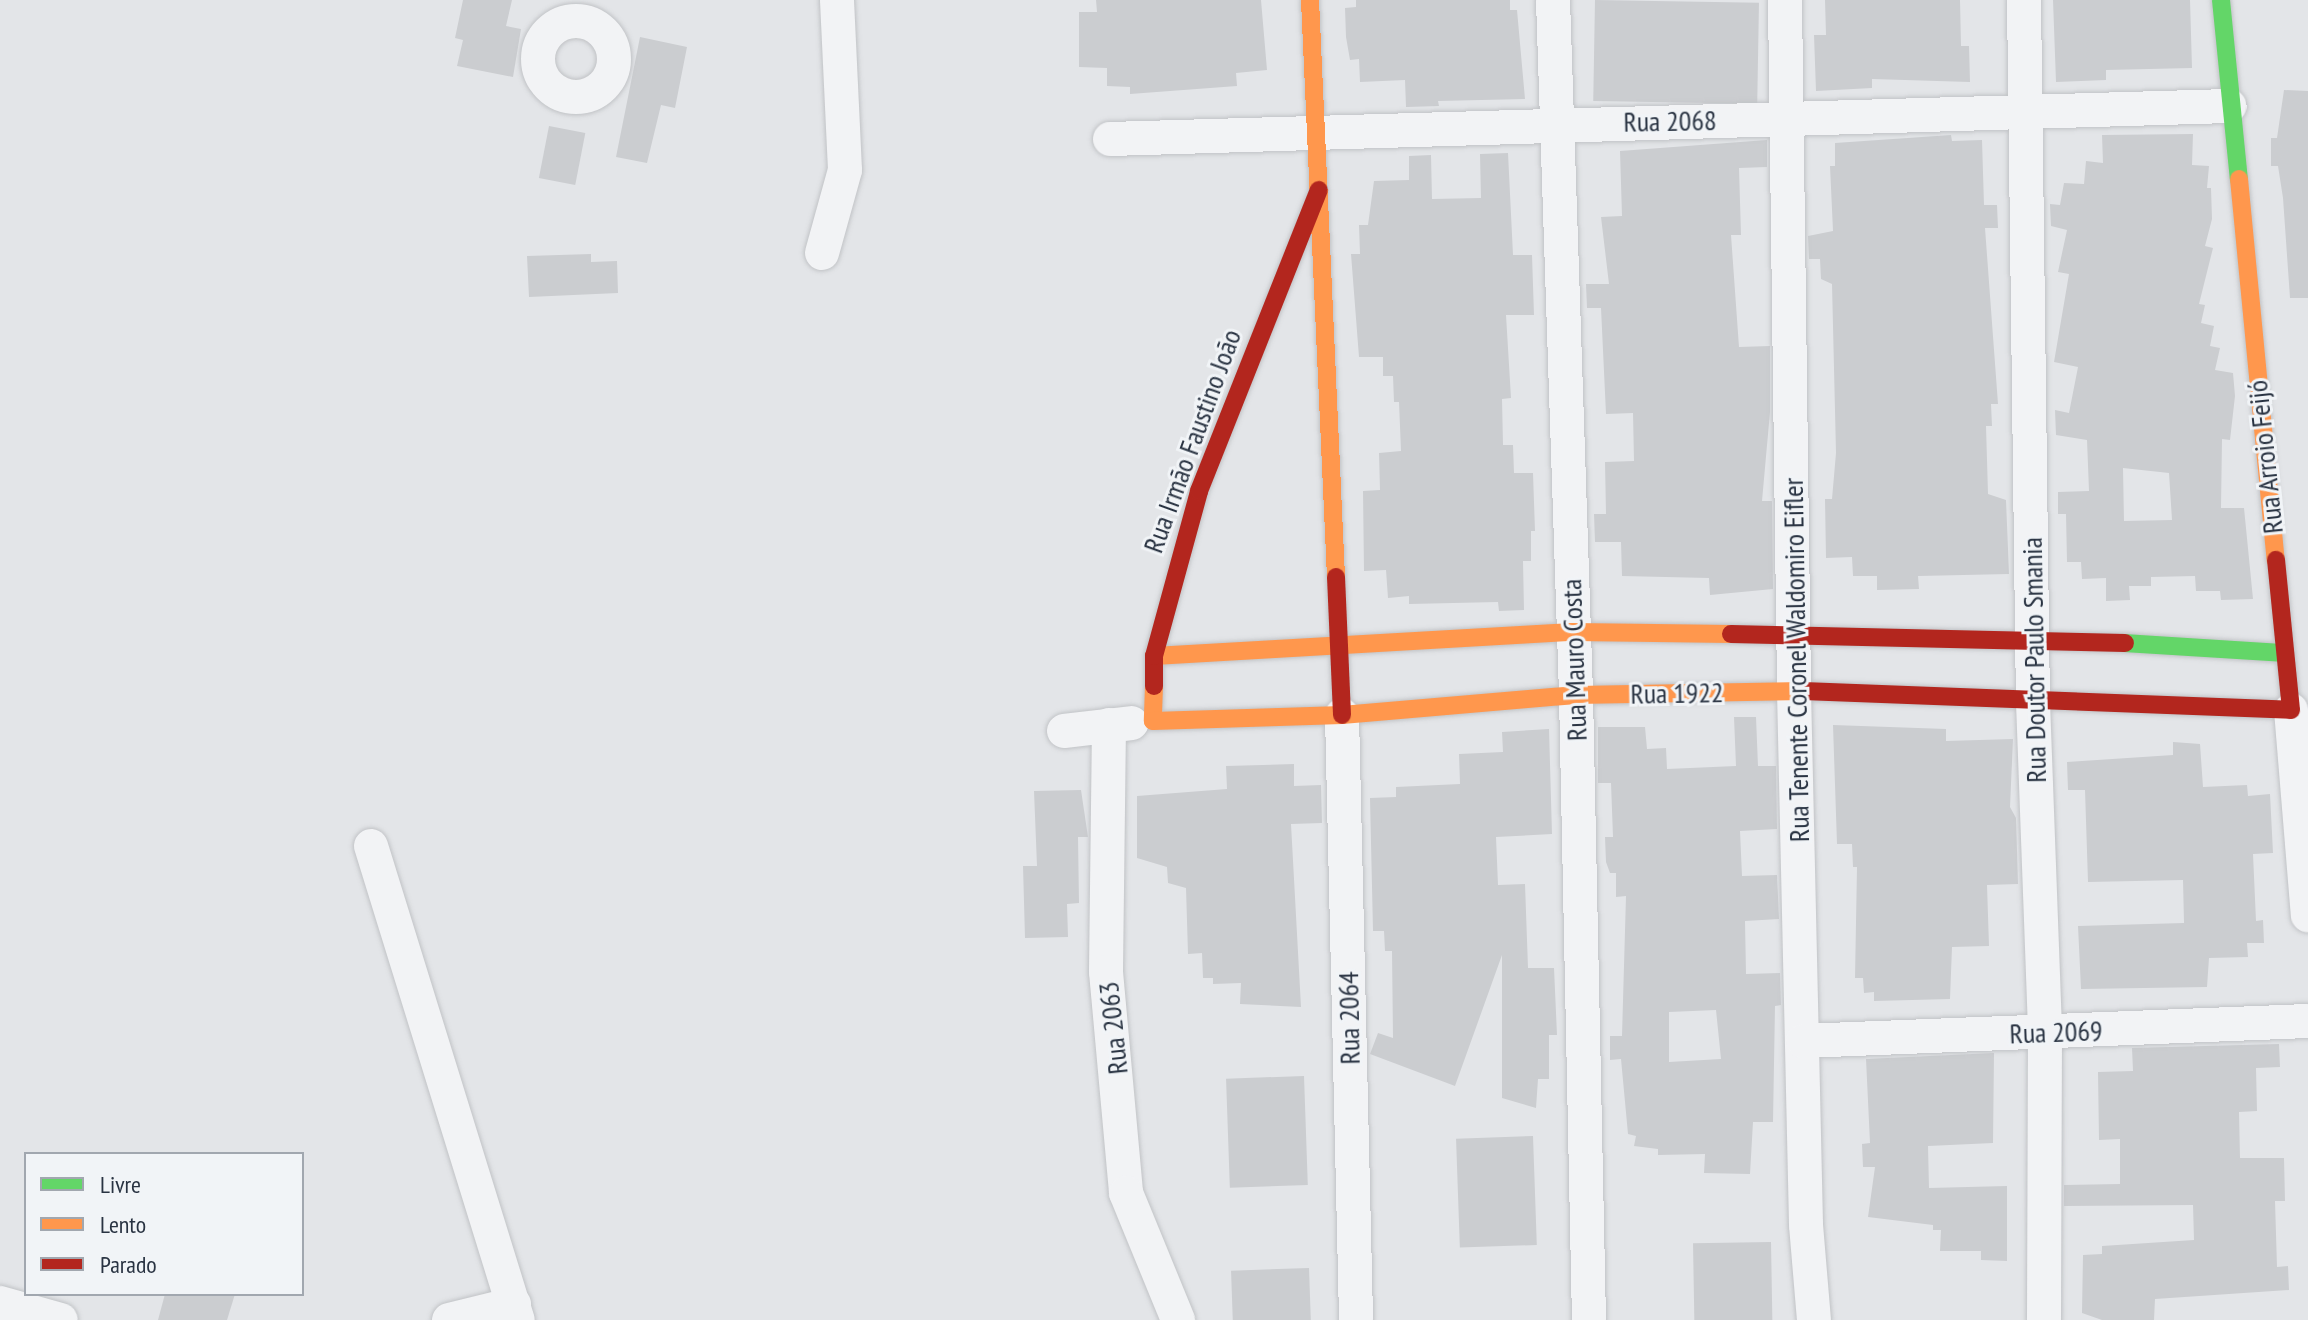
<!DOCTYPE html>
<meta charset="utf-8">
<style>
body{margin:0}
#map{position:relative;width:2308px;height:1320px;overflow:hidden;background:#e3e5e8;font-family:"PT Sans Narrow",sans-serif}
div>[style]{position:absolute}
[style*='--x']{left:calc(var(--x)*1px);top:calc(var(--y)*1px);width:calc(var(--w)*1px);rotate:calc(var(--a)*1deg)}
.building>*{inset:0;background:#cbcdd0;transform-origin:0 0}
.roads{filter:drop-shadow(0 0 2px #c1c3c6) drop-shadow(0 0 2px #c1c3c6)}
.street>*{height:34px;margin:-17px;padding:0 17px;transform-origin:17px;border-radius:17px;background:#f2f3f5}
.street>.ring{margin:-17px;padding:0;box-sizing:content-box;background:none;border:34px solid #f2f3f5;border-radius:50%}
.fast>*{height:18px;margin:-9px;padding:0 9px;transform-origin:9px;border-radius:9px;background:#63d668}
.slow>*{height:18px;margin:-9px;padding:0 9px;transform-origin:9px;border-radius:9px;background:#ff974d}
.jam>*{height:18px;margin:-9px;padding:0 9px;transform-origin:9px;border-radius:9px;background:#b3261e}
span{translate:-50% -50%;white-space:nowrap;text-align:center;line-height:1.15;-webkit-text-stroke:6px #f1f4f7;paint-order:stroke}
.street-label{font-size:28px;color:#293342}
.legend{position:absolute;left:24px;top:1152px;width:280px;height:144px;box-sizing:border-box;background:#f1f4f7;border:2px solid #a1a7af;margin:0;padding:10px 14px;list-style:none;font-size:24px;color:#293342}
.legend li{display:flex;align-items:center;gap:16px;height:40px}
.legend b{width:40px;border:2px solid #a1a7af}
</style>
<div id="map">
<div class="building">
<div style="clip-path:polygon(463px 0,512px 0,506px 26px,521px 29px,513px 77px,457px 66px,463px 40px,455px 38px)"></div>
<div style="clip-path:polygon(1096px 0,1261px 0,1267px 70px,1236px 73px,1237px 86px,1130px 94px,1130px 87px,1107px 86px,1107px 68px,1079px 67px,1079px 12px,1097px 12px)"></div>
<div style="clip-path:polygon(1356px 0,1510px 0,1510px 10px,1517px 10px,1525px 99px,1438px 101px,1439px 106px,1406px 107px,1405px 80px,1360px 82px,1359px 59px,1350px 60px,1346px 37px,1345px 8px,1356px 7px)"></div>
<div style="left:1595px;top:0;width:164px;height:101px;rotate:1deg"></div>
<div style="clip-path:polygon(1825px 0,1960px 0,1961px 46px,1969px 46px,1970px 82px,1872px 79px,1872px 88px,1816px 91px,1814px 35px,1826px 35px)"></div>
<div style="clip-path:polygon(2053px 0,2190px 0,2192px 68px,2106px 70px,2106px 80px,2056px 82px)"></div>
<div style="clip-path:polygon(640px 37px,687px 47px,675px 108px,661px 105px,647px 163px,616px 157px)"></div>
<div style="clip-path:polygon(2284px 90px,2308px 91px,2308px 298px,2290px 298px,2283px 198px,2278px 166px,2271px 166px,2271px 138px,2277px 138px)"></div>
<div style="left:549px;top:126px;width:37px;height:53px;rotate:11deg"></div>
<div style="clip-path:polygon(evenodd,2193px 134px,2192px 165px,2209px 166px,2207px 188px,2211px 188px,2212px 219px,2205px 246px,2213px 248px,2199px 304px,2205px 305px,2201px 323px,2214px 326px,2210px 346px,2220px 348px,2215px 370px,2233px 373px,2235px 396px,2230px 440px,2222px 439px,2221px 508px,2244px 508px,2253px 599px,2221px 600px,2220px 591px,2196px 591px,2195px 576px,2151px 577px,2151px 586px,2129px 586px,2130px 600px,2106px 601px,2106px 578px,2082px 579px,2081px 562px,2067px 562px,2066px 514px,2058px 514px,2058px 492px,2089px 491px,2087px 440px,2056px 435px,2055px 410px,2069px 413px,2078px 367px,2054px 362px,2069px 274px,2058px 272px,2067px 230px,2051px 226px,2050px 204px,2060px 205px,2064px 183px,2084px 184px,2086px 161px,2103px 163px,2102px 135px,2193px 134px,2123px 468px,2169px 473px,2172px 520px,2124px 521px,2123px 468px)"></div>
<div style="clip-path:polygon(1951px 135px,1952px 141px,1982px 140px,1984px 205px,1997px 205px,1998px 228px,1985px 228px,1998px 404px,1991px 404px,1992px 426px,1986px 426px,1988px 494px,2006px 500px,2009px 574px,1918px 576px,1919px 589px,1877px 590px,1877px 576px,1853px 576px,1852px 557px,1826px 558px,1825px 499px,1832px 499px,1836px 453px,1832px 284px,1821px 279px,1820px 259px,1809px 259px,1808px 236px,1833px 231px,1830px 166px,1835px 166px,1835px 143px)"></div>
<div style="clip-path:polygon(1767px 140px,1767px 167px,1739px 168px,1741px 235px,1731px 235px,1739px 347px,1770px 346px,1770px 412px,1762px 501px,1772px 501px,1773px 589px,1710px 595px,1709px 578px,1622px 576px,1621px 542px,1595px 542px,1594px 514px,1606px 514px,1605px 462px,1634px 461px,1633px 413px,1606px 414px,1601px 308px,1587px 308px,1586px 284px,1609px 284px,1601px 217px,1622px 216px,1620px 151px)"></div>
<div style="clip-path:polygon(1508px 153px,1513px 255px,1532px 255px,1534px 315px,1506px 315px,1511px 398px,1502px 399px,1503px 445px,1513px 445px,1514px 473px,1533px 473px,1535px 531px,1531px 531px,1531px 561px,1523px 561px,1524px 610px,1499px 611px,1498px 602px,1409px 604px,1409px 596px,1388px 598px,1386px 570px,1364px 571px,1363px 491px,1380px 490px,1379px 453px,1401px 451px,1399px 402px,1394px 402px,1393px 376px,1383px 376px,1383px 357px,1359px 357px,1351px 254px,1360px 254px,1359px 225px,1368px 225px,1374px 181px,1409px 180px,1409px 156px,1431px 155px,1432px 199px,1481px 198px,1480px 154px)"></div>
<div style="clip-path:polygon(591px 254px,591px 262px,617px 261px,618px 293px,529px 297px,527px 256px)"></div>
<div style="clip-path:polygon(evenodd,1734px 717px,1756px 717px,1758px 766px,1776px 766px,1777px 829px,1740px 831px,1742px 876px,1777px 875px,1779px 919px,1745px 921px,1746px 974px,1780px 973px,1781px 1005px,1775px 1006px,1773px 1122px,1753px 1122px,1750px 1174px,1704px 1173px,1705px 1154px,1658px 1155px,1658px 1149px,1634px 1146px,1636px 1136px,1628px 1134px,1621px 1059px,1610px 1060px,1610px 1036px,1622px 1036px,1626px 896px,1616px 897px,1616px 873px,1610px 873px,1606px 862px,1605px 837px,1613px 837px,1611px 783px,1598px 783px,1598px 727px,1645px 727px,1647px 749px,1666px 748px,1667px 769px,1736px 766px,1734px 717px,1716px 1010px,1721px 1059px,1669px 1062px,1669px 1012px,1716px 1010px)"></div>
<div style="clip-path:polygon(1833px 725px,1946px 729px,1946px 741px,2013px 739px,2010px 807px,2016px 818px,2018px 884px,1987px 885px,1989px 946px,1952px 947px,1950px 999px,1874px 1001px,1874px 992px,1864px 993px,1863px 978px,1855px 978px,1857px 867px,1853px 867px,1852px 844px,1837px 844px)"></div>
<div style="clip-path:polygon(1549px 729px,1552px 834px,1496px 837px,1498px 885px,1525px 884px,1528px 968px,1554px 968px,1557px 1035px,1549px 1035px,1549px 1079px,1538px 1079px,1536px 1108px,1502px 1098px,1502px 955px,1455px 1086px,1370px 1054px,1378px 1033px,1393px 1038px,1392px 951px,1385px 951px,1384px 931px,1373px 931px,1370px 798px,1396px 797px,1396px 787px,1460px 784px,1459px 754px,1503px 752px,1502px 732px)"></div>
<div style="clip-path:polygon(2173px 742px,2200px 744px,2203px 787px,2247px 785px,2248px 796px,2270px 794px,2273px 853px,2253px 854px,2256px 921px,2263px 920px,2264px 943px,2247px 943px,2248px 957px,2209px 958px,2207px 987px,2081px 989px,2078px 926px,2184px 923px,2183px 880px,2088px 882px,2085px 790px,2068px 790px,2067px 762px,2173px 755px)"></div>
<div style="clip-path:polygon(1294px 764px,1294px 786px,1321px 785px,1322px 823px,1291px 824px,1301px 1007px,1240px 1004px,1241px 983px,1213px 984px,1213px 978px,1203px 978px,1202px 953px,1188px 954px,1186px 888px,1168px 883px,1167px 867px,1137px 858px,1137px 796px,1227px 789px,1226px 766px)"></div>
<div style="clip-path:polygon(1081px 790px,1088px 837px,1078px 837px,1079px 903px,1067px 904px,1068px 937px,1025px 938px,1023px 866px,1037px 866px,1034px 791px)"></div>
<div style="clip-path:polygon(2279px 1044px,2280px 1067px,2256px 1068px,2257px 1111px,2239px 1112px,2240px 1158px,2284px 1158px,2285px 1201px,2275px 1201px,2277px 1267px,2288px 1266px,2289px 1290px,2155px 1299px,2154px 1320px,2102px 1320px,2082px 1313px,2083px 1255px,2102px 1254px,2102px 1246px,2194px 1240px,2193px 1205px,2064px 1206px,2064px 1185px,2120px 1184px,2120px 1139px,2099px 1140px,2098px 1072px,2133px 1071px,2132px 1048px)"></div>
<div style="clip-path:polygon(1994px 1053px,1993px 1143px,1928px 1146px,1929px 1188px,2007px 1186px,2007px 1261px,1981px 1260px,1981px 1251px,1940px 1251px,1941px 1230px,1933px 1230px,1933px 1225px,1868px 1217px,1875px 1167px,1863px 1167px,1862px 1144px,1870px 1143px,1866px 1059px)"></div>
<div style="left:1304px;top:1076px;width:109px;height:78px;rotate:88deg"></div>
<div style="left:1533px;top:1136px;width:109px;height:77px;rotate:88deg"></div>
<div style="left:1771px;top:1242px;width:78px;height:78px;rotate:89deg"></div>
<div style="left:1309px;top:1268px;width:52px;height:78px;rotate:88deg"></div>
<div style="clip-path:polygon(165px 1294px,235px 1294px,227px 1320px,158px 1320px)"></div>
</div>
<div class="roads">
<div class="street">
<div style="--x:1553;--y:0;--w:695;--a:88.1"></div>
<div style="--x:1576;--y:695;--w:625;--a:88.81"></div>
<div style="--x:1785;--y:0;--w:691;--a:89.25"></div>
<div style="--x:1794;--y:691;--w:534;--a:88.71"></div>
<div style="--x:1806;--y:1225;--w:95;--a:85.2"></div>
<div style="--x:2024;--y:0;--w:702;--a:89.27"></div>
<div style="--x:2033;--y:702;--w:330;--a:87.9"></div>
<div style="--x:2045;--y:1032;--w:288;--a:90.2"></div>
<div class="ring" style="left:538px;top:21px;width:42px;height:42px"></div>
<div style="--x:1110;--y:139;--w:1120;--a:-1.69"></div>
<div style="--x:822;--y:253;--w:86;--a:-74.5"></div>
<div style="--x:845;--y:170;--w:170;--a:-92.7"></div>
<div style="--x:2291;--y:710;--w:206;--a:85.3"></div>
<div style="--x:1342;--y:715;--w:605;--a:88.67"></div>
<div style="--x:1109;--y:725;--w:247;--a:90.7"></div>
<div style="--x:1106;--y:972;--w:222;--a:84.8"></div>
<div style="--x:1126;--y:1193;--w:137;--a:67.7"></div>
<div style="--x:1064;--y:731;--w:68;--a:-6.7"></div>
<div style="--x:371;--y:846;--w:496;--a:72.8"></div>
<div style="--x:1803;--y:1041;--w:505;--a:-2.27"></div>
<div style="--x:0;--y:1303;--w:63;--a:15.6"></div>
<div style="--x:449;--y:1320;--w:67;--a:-13.8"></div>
</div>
<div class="fast">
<div style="--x:2221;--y:0;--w:180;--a:84.3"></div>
<div style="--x:2125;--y:643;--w:160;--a:3.6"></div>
</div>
<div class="slow">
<div style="--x:1310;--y:0;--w:578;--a:87.42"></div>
<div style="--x:2239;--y:179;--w:383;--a:84.5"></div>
<div style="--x:1154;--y:656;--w:419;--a:-3.3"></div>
<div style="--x:1572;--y:632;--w:159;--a:0.7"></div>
<div style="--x:1154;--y:686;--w:35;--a:92"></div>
<div style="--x:1153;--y:721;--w:189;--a:-1.8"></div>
<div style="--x:1342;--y:715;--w:235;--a:-4.9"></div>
<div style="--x:1576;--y:695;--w:227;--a:-1"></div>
</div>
<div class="jam">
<div style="--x:1336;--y:577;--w:138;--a:87.5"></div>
<div style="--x:1731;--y:634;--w:394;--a:1.3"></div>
<div style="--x:1154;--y:686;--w:30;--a:-90"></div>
<div style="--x:1154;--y:656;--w:171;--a:-74.7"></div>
<div style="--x:1199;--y:491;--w:324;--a:-68.3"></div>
<div style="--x:1803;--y:691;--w:488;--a:2.2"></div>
<div style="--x:2291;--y:710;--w:151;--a:-95.7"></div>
</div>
</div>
<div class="street-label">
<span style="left:1670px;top:121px;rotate:-1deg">Rua 2068</span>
<span style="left:1192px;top:441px;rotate:-70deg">Rua Irmão Faustino João</span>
<span style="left:2265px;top:457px;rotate:-96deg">Rua Arroio Feijó</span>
<span style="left:1574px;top:660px;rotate:-92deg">Rua Mauro Costa</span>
<span style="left:1796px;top:660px;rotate:-91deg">Rua Tenente Coronel Waldomiro Eifler</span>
<span style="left:2034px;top:660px;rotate:-91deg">Rua Doutor Paulo Smania</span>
<span style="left:1677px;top:693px;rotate:-1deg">Rua 1922</span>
<span style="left:1349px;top:1018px;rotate:-91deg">Rua 2064</span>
<span style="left:1113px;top:1028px;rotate:-96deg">Rua 2063</span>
<span style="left:2056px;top:1032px;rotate:-2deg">Rua 2069</span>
</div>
<ul class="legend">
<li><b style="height:10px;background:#63d668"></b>Livre</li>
<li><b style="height:10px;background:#ff974d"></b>Lento</li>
<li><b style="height:10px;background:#b3261e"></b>Parado</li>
</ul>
</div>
